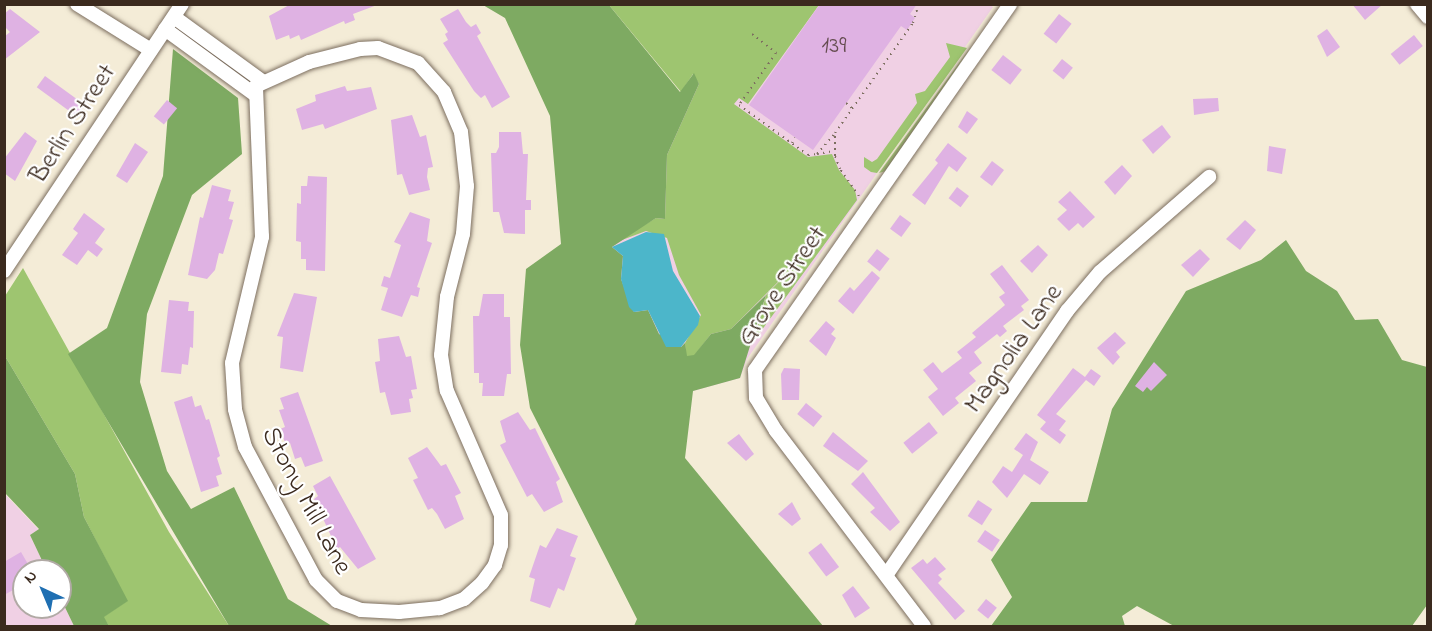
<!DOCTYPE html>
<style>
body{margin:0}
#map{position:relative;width:1432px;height:631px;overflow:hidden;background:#f4ecd7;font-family:"Indie Flower",sans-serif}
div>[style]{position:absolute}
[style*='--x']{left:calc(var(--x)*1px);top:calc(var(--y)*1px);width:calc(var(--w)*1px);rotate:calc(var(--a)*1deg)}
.built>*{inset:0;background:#f0d0e4}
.green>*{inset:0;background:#9ec570}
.forest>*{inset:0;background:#7eaa62}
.water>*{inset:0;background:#4cb6ca}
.building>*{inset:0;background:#dfb2e3;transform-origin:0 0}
.path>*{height:2px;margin-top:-1px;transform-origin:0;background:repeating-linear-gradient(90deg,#7c6e5f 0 1.5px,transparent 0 6px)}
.roads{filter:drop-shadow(0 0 2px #7c6e5f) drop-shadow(0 0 2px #7c6e5f)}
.minor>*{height:14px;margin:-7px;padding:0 7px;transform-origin:7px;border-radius:7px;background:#fff}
span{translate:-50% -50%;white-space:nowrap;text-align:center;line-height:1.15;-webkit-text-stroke:4.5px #fff;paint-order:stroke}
.number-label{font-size:24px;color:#644c4f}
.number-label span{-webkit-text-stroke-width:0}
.street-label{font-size:27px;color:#3b2a1e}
.frame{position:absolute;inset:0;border:6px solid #3b2a1e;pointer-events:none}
.north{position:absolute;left:12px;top:559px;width:60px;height:60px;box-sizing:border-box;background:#fff;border:2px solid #b1aaa5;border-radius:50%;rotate:316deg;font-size:16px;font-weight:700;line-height:24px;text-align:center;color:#3b2a1e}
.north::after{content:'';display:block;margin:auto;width:21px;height:27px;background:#1f6fb2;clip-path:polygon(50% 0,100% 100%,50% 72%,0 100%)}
</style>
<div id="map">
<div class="built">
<div style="clip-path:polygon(990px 4px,993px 7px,747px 359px,740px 378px,693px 391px,573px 249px,741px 5px)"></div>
<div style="clip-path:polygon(4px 493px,39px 530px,30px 535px,47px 571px,24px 571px,24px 607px,60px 607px,60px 597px,74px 626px,5px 626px)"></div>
</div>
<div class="green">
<div style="clip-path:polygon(609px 5px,819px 5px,748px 104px,739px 98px,734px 104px,808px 157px,832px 154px,839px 170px,855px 190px,857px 200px,753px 342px,766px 295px,804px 256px,731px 329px,711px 334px,694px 356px,686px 356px,685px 343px,701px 315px,679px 275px,667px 238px,646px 231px,614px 243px,656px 218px,665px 219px,667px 155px,699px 84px,693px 74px,681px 92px)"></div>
<div style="clip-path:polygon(946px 43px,967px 48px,877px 173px,871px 172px,864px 167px,864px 157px,872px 162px,877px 159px,917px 103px,915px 94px,925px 91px,950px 57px)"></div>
<div style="clip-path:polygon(971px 47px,886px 171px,879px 173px,970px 48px)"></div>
<div style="clip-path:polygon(23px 268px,169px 532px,229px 626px,109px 626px,103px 617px,127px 601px,84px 517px,75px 474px,5px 356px,5px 296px)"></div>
</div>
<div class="forest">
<div style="clip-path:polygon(483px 5px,609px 5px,680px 92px,694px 73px,699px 84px,667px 155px,665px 219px,656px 218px,612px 247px,623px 256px,621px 279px,634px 312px,648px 310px,659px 334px,681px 347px,685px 343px,687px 356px,694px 355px,711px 334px,731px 329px,766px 295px,740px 378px,693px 391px,685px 458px,823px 626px,634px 626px,637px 619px,530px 408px,520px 345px,526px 269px,561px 244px,550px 116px,505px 18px)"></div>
<div style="clip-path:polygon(173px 49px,238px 98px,242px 154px,192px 195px,147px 314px,140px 382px,167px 471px,191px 509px,234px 487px,288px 599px,332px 626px,229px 626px,68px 354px,107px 328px,163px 176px)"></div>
<div style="clip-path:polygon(1286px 240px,1306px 271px,1337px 291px,1355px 320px,1378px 319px,1402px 360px,1427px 367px,1427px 605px,1412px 626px,1174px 626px,1137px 606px,1122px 616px,1125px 626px,991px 626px,1012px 597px,991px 560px,1031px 502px,1087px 502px,1112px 409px,1186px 291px,1261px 260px)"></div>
<div style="clip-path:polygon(5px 356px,75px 474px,84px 517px,128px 601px,104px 617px,109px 626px,74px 626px,60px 597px,60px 571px,47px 571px,30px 535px,39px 529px,5px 493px)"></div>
</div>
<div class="water">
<div style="clip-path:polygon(646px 232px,664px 234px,673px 271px,700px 316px,698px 325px,681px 347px,666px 347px,648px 310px,634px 312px,629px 307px,621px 279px,623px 256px,612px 247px)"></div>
</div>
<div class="building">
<div style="clip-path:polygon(291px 4px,376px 4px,377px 5px,353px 14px,355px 20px,345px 24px,344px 21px,301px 40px,299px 35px,290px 39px,289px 35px,276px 40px,269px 16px)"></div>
<div style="clip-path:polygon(820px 4px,917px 4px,910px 14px,915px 18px,907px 30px,901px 26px,813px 150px,749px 105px)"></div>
<div style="clip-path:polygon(1352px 4px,1383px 4px,1365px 20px)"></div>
<div style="clip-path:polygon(10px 9px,40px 32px,4px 60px,4px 37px,10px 32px,4px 26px,4px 14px)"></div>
<div style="clip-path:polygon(458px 9px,466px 22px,471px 27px,476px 24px,481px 33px,477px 36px,510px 97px,492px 108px,485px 95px,481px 98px,474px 91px,443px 43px,448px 40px,445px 34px,448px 32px,440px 19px)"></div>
<div style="left:1059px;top:14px;width:16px;height:25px;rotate:38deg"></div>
<div style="clip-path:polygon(1327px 29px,1340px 47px,1327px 57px,1317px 36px)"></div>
<div style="left:1414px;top:35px;width:14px;height:30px;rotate:51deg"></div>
<div style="left:1003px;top:55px;width:24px;height:19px;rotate:38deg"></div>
<div style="left:1062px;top:59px;width:14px;height:15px;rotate:39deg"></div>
<div style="left:45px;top:76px;width:49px;height:14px;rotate:36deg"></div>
<div style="clip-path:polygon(345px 86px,347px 91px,371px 87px,377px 109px,325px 129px,323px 124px,302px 130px,296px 109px,316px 101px,315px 95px)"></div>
<div style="clip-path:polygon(1218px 98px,1219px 111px,1194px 115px,1193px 99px)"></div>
<div style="left:167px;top:100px;width:13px;height:21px;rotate:39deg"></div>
<div style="clip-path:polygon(967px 111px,978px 119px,967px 134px,958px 127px)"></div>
<div style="clip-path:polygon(412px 115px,420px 137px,426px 135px,433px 167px,428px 168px,427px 177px,430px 190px,409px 195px,402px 174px,397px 175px,391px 120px)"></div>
<div style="clip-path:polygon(1162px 125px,1171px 137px,1153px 154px,1142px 140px)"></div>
<div style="clip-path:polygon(25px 132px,37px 141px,15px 181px,4px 173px,4px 159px)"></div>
<div style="clip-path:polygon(499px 132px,521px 132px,523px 154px,528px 154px,526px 200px,531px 200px,531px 210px,525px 210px,525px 234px,504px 233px,499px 212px,493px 212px,491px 153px,496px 153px,499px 147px)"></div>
<div style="clip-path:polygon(135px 143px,148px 152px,127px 183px,116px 176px)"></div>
<div style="clip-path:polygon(948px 143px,967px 158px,957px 172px,949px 166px,925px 205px,912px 195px,938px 163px,935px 160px)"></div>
<div style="clip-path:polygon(1269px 146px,1286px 149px,1282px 174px,1267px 171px)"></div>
<div style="left:992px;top:161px;width:15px;height:20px;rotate:37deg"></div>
<div style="clip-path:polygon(1122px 165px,1132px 176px,1115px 195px,1104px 182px)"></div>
<div style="clip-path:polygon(308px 176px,327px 177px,325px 271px,306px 270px,306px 259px,301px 259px,301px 242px,296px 241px,297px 203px,301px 204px,301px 186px,307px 186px)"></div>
<div style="clip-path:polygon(212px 185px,231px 190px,228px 201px,234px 202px,229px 219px,233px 220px,223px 254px,219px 253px,215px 270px,207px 279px,188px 275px,200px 217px,203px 218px)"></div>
<div style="left:957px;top:187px;width:15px;height:14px;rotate:37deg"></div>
<div style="clip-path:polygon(1070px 191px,1095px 217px,1083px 228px,1078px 223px,1069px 231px,1057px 219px,1067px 210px,1058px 202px)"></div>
<div style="clip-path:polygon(410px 212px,430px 219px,427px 241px,432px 243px,417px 287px,420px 288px,418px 297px,411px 295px,402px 317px,381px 310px,388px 288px,381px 286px,384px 276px,390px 278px,401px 245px,394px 242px)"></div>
<div style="clip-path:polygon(84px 213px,105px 229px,95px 243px,103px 249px,97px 257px,88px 250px,77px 265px,62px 255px,78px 233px,73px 229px)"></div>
<div style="left:900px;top:215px;width:14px;height:17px;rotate:36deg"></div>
<div style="clip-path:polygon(1245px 220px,1256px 230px,1240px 250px,1226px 239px)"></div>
<div style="clip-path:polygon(1038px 245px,1048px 255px,1032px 273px,1020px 261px)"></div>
<div style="left:877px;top:249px;width:16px;height:16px;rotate:38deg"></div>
<div style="clip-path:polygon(1200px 249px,1210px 259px,1193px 277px,1181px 265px)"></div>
<div style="clip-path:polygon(1002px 265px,1029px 300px,1021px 306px,1024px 310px,1003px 326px,1007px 331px,1000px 337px,997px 334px,974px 352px,982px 363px,969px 373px,976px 381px,955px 398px,959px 403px,943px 416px,928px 397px,938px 389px,923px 370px,933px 362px,942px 373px,962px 358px,957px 352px,976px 337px,972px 333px,1005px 305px,999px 297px,1005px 293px,990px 274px)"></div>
<div style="clip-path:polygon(872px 271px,880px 278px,853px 314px,838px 301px,850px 287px,854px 291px)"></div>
<div style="clip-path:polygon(294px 293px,317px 297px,303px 372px,280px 368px,283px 337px,277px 336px)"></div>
<div style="clip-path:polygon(483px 294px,504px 294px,504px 317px,510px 317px,511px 374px,507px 374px,504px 396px,482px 396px,483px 383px,479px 383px,479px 373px,474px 373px,473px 316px,479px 316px)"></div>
<div style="clip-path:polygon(169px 300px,189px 302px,188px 311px,194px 311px,193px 348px,190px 347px,188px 365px,182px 364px,181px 374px,161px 372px)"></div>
<div style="clip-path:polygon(826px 321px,835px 329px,831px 334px,836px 338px,826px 356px,809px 341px)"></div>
<div style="clip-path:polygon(1115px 332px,1126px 343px,1116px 352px,1120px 357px,1113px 365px,1097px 348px)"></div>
<div style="clip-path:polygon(399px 336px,406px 357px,411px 356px,417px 389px,411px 390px,413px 398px,409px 399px,411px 412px,391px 415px,385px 392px,380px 393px,375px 362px,380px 361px,378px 339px)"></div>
<div style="clip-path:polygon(1154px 362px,1167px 375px,1151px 391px,1147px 387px,1143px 392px,1135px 386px)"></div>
<div style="clip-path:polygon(784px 368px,800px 369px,799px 400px,782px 400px,781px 374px)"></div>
<div style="clip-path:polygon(1073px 368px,1085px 377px,1091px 369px,1101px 376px,1094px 386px,1086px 380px,1056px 414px,1066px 421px,1059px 430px,1066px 435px,1060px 444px,1040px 429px,1046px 422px,1037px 415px)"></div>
<div style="clip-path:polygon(298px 392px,323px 461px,305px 467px,301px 457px,295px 459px,290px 443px,286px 445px,280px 429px,285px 427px,279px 410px,284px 409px,280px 398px)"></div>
<div style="clip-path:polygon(192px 396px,195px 407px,201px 405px,206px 420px,209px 419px,220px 456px,217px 458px,222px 474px,216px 476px,219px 486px,201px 492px,174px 402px)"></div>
<div style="left:806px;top:403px;width:21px;height:14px;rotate:39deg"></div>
<div style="clip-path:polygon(518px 412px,530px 430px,535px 428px,560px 479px,556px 482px,563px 502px,544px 512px,532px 494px,527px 497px,500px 445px,506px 442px,500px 421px)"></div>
<div style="left:929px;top:422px;width:14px;height:33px;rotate:51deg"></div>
<div style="clip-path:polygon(833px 432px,868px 461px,858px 471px,823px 446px)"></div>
<div style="clip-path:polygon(1026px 433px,1038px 442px,1030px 460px,1049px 472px,1040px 485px,1024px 474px,1007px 498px,992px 482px,1003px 466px,1012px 472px,1023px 455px,1014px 449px)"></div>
<div style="clip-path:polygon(739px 434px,754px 454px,746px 461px,727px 443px)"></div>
<div style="clip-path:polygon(427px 447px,441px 466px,446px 464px,461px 493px,455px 496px,464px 519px,445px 529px,437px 514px,432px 508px,428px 510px,413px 480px,418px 478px,408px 458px)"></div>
<div style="clip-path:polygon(863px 472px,900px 522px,890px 531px,870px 512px,875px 508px,851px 484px)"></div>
<div style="clip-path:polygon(330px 476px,376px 559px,358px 569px,340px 547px,337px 549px,314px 499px,318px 496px,313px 486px)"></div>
<div style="left:978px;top:500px;width:17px;height:19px;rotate:33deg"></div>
<div style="clip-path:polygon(792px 502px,801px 519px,792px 526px,778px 514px)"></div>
<div style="clip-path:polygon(557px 528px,578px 536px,570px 556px,576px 558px,564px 591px,558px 588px,550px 608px,530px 601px,535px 579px,529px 577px,540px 545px,546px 548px)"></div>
<div style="left:985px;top:530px;width:18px;height:14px;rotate:34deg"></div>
<div style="left:821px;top:543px;width:30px;height:16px;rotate:53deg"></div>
<div style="clip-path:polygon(21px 552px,32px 571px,24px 571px,24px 584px,4px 595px,4px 562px)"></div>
<div style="clip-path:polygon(935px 557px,946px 569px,938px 575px,942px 579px,938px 583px,965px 611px,955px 620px,911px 568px,923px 559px,927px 564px)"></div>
<div style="clip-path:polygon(853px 586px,870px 608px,855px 618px,842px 595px)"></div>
<div style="left:986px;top:599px;width:14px;height:14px;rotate:39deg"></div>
</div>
<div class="path">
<div style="--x:752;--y:34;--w:31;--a:38"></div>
<div style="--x:776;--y:53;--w:64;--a:125.4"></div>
<div style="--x:739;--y:105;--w:85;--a:35.9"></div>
<div style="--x:808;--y:155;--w:9;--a:-6"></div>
<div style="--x:817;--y:154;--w:28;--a:-49"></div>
<div style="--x:846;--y:103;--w:8;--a:40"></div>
<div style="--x:792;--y:143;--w:6;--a:-59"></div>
<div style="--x:817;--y:154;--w:17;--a:-10"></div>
<div style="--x:859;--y:196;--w:33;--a:-125"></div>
<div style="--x:840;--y:169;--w:14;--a:-111"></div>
<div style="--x:835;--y:156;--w:23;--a:-90"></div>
<div style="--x:835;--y:133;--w:135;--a:-54.7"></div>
<div style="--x:913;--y:23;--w:17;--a:-73"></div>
</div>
<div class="roads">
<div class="minor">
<div style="--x:77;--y:4;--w:87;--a:31.9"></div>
<div style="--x:1417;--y:4;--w:17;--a:50"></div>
<div style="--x:174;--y:17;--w:109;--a:36"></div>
<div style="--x:165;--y:29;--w:110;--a:36.1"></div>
<div style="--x:378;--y:48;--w:43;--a:20.6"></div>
<div style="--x:418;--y:63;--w:39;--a:48"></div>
<div style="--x:444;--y:92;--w:43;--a:67"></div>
<div style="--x:461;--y:132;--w:54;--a:83.7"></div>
<div style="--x:467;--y:186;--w:48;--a:94.8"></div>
<div style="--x:463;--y:234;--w:65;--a:104.3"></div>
<div style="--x:447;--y:297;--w:58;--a:95.9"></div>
<div style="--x:441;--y:355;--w:36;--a:81"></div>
<div style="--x:447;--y:391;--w:135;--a:66.5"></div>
<div style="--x:501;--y:515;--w:30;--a:90"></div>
<div style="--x:501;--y:545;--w:21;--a:107"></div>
<div style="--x:495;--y:565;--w:22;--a:126"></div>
<div style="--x:482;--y:583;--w:24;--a:138"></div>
<div style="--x:464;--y:599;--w:26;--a:159"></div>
<div style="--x:440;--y:608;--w:41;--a:174.4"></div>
<div style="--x:399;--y:612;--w:38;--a:-177"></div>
<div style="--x:361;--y:610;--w:26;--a:-159"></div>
<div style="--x:337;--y:601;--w:30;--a:-135"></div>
<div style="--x:316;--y:580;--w:151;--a:-118.1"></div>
<div style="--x:245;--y:447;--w:39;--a:-105"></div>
<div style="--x:235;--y:409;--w:46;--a:-93.7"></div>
<div style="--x:232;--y:363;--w:130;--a:-76.6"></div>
<div style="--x:262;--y:237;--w:151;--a:-92.3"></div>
<div style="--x:256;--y:86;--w:58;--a:-24.4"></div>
<div style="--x:309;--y:62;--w:53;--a:-14.3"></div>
<div style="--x:360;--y:49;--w:18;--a:-3"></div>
<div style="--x:4;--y:271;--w:321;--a:-56.3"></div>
<div style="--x:887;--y:574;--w:319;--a:-55.6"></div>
<div style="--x:1067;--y:311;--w:51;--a:-49.8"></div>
<div style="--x:1100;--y:272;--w:145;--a:-41.1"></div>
<div style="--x:924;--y:626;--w:245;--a:-127.2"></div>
<div style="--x:776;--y:431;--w:39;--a:-121"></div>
<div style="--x:756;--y:398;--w:28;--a:-92"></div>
<div style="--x:755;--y:370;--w:446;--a:-55.1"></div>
</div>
</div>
<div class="number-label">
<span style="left:834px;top:47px">139</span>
</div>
<div class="street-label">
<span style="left:73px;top:124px;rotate:-57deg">Berlin Street</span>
<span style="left:782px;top:286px;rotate:-56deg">Grove Street</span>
<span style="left:1014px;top:349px;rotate:-55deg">Magnolia Lane</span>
<span style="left:306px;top:501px;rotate:62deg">Stony Mill Lane</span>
</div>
<div class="frame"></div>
<div class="north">N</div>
</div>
